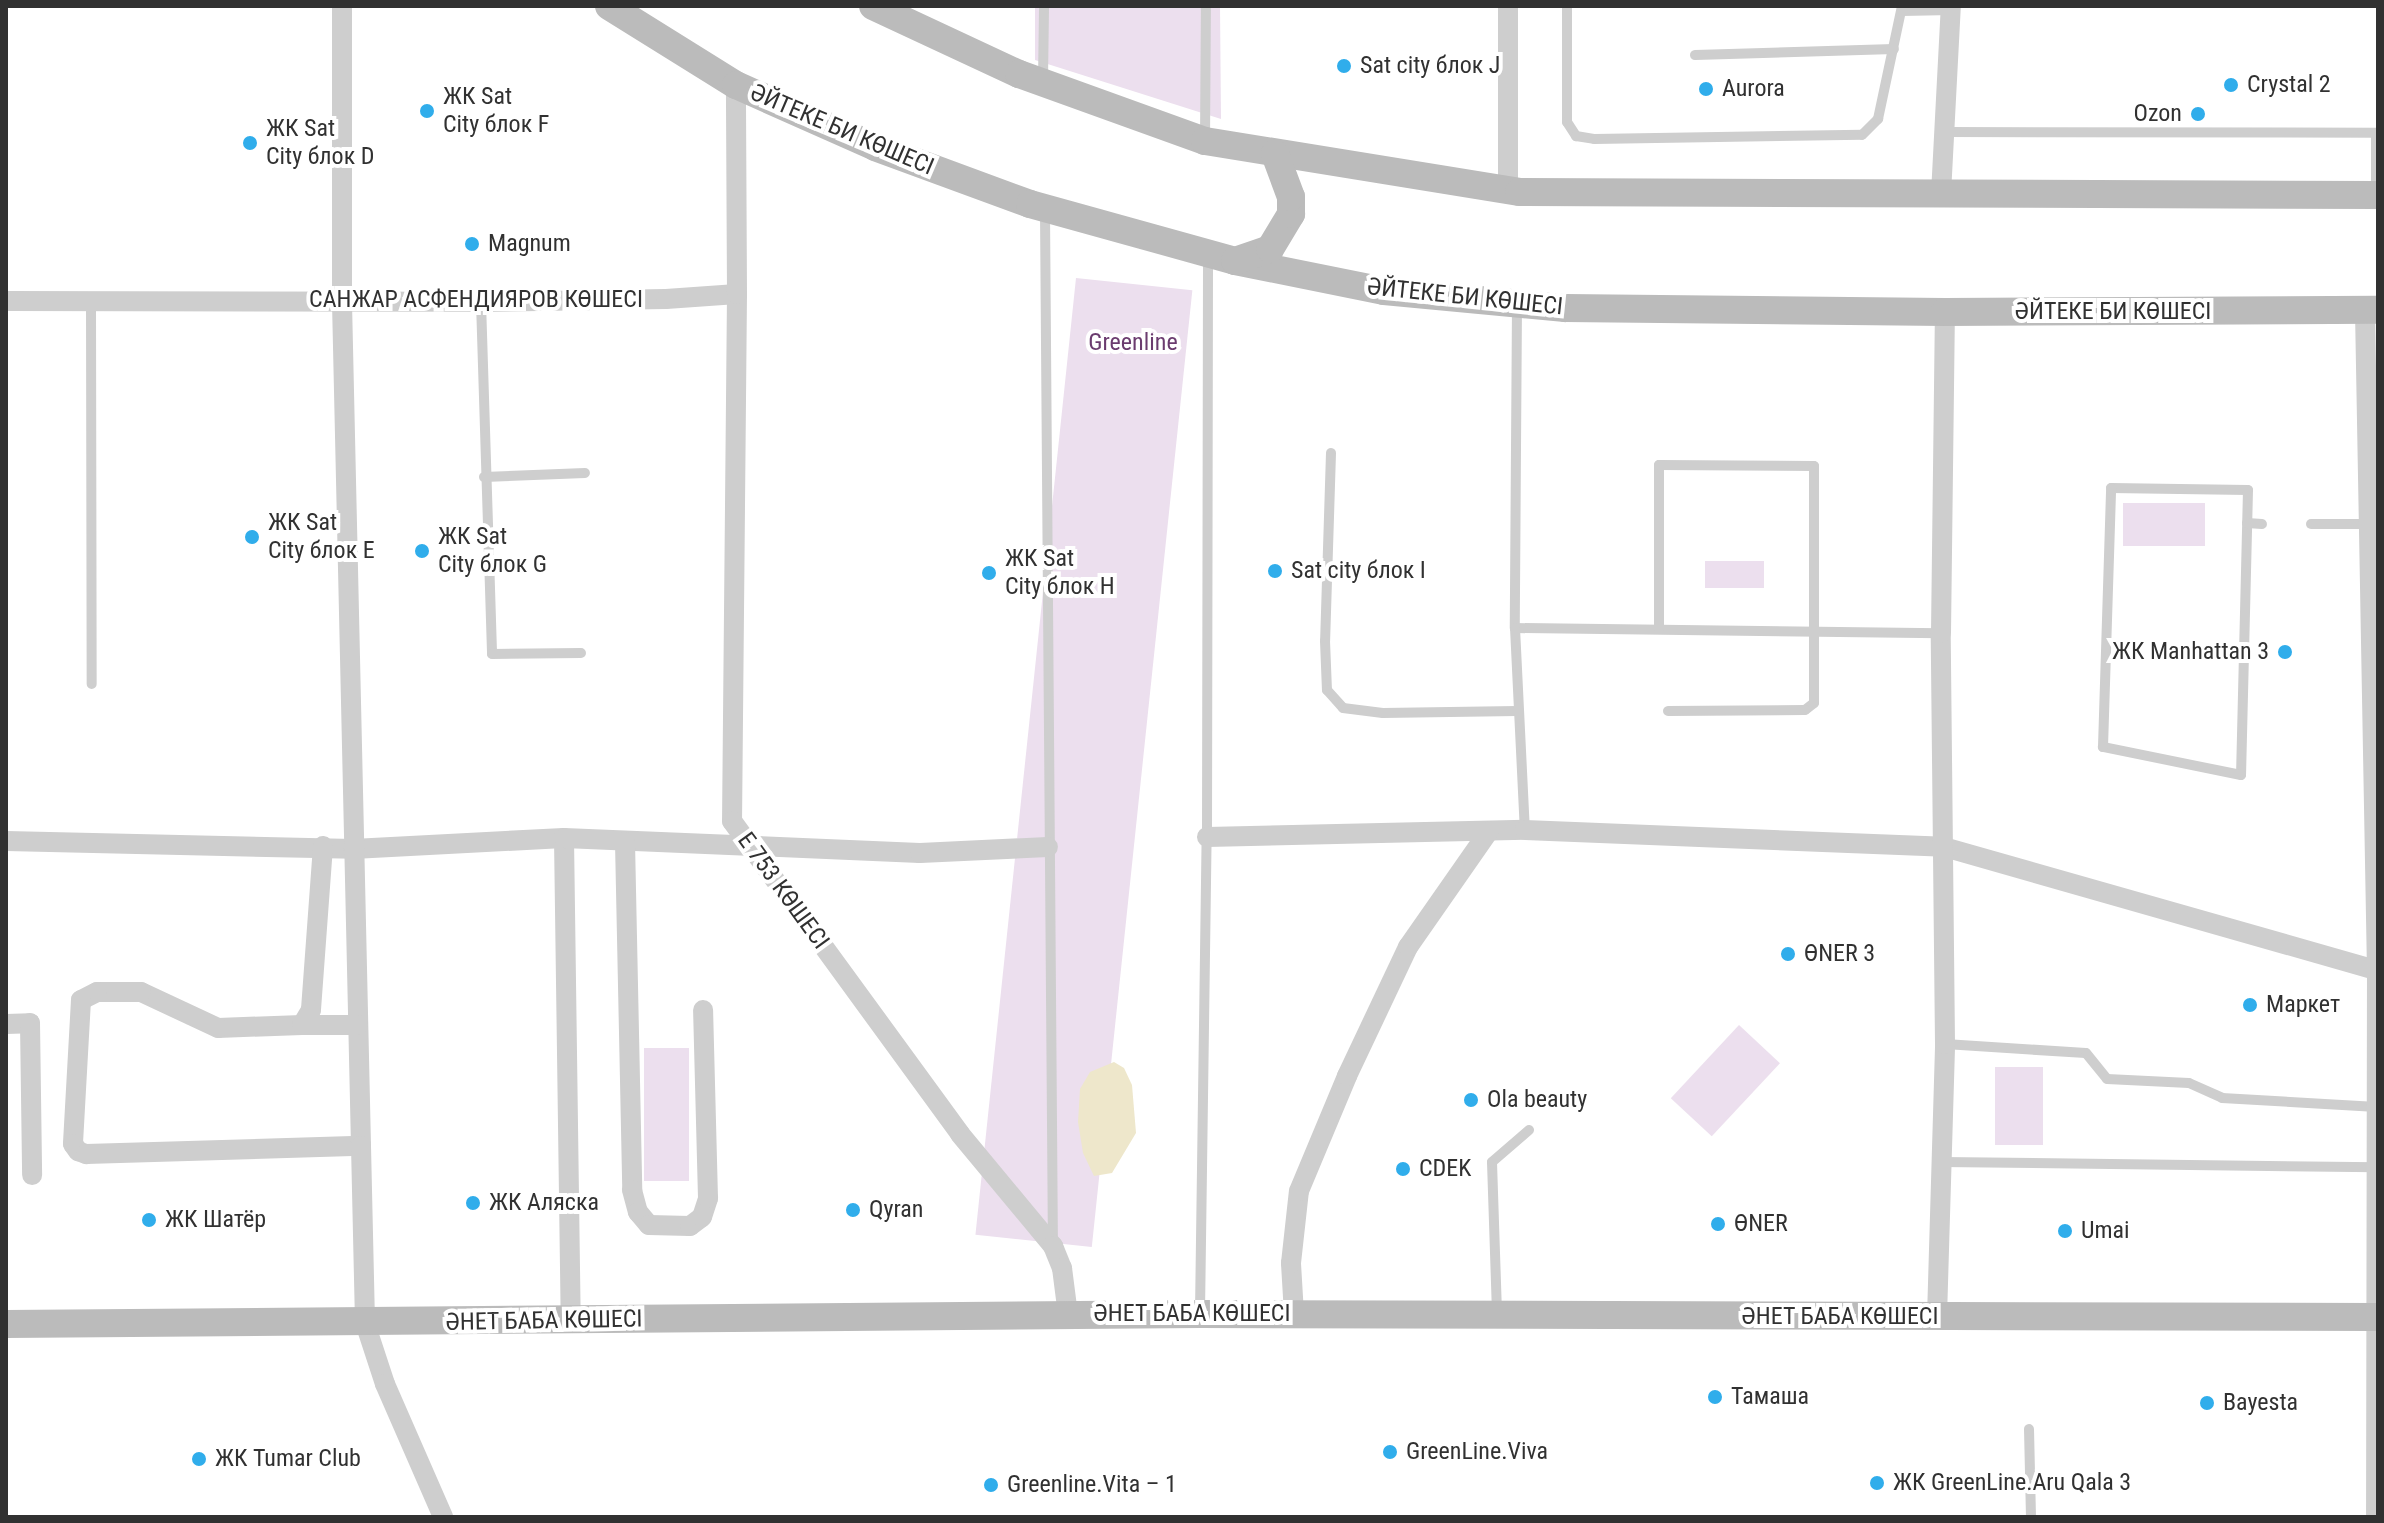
<!DOCTYPE html>
<meta charset="utf-8">
<style>
body{margin:0}
#map{position:relative;width:2384px;height:1523px;overflow:hidden;background:#fff;font-family:"Roboto Condensed",sans-serif}
div>[style]{position:absolute}
[style*='--x']{left:calc(var(--x)*1px);top:calc(var(--y)*1px);width:calc(var(--w)*1px);rotate:calc(var(--a)*1deg)}
.green>*{inset:0;background:#ecdfee;transform-origin:0 0}
.water>*{inset:0;background:#eee7cb}
.lane>*{height:10px;margin:-5px;padding:0 5px;transform-origin:5px;border-radius:5px;background:#cecece}
.street>*{height:20px;margin:-10px;padding:0 10px;transform-origin:10px;border-radius:10px;background:#cecece}
.secondary>*{height:28px;margin:-14px;padding:0 14px;transform-origin:14px;border-radius:14px;background:#bbb}
.dots>*{width:22px;height:22px;translate:-50% -50%;box-sizing:border-box;border:4px solid #fff;border-radius:50%}
span{translate:-50% -50%;white-space:nowrap;text-align:center;line-height:1.15;-webkit-text-stroke:8px #fff;paint-order:stroke}
.poi-label{font-size:24px;color:#313131}
.left{translate:0 -50%;text-align:left}
.right{translate:-100% -50%;text-align:right}
.street-label{font-size:24px;color:#313131}
.park-label{font-size:24px;color:#6b3c6f}
.frame{position:absolute;inset:0;border:8px solid #313131;pointer-events:none}
</style>
<div id="map">
<div class="green">
<div style="clip-path:polygon(1035px 6px,1220px 6px,1221px 119px,1035px 60px)"></div>
<div style="left:1076px;top:278px;width:117px;height:962px;rotate:6deg"></div>
<div style="left:2123px;top:503px;width:82px;height:43px"></div>
<div style="left:1705px;top:561px;width:59px;height:27px"></div>
<div style="left:1739px;top:1025px;width:56px;height:100px;rotate:43deg"></div>
<div style="left:689px;top:1048px;width:133px;height:45px;rotate:90deg"></div>
<div style="left:1995px;top:1067px;width:48px;height:78px"></div>
</div>
<div class="water">
<div style="clip-path:polygon(1114px 1062px,1124px 1068px,1132px 1085px,1136px 1133px,1112px 1173px,1094px 1176px,1083px 1153px,1078px 1122px,1080px 1089px,1090px 1072px)"></div>
</div>
<div class="lane">
<div style="--x:1567;--y:6;--w:116;--a:90"></div>
<div style="--x:1567;--y:122;--w:17;--a:57"></div>
<div style="--x:1576;--y:136;--w:18;--a:9"></div>
<div style="--x:1594;--y:139;--w:268;--a:-0.9"></div>
<div style="--x:1862;--y:135;--w:23;--a:-45"></div>
<div style="--x:1878;--y:119;--w:116;--a:-78"></div>
<div style="--x:1902;--y:11;--w:49;--a:-1.2"></div>
<div style="--x:1695;--y:55;--w:199;--a:-1.7"></div>
<div style="--x:1043;--y:80;--w:74;--a:-89.2"></div>
<div style="--x:1945;--y:132;--w:433;--a:0.1"></div>
<div style="--x:2376;--y:133;--w:62;--a:90"></div>
<div style="--x:1205;--y:140;--w:134;--a:-89.6"></div>
<div style="--x:1045;--y:212;--w:1032;--a:89.56"></div>
<div style="--x:91;--y:301;--w:383;--a:89.9"></div>
<div style="--x:481;--y:302;--w:352;--a:88.2"></div>
<div style="--x:492;--y:654;--w:89;--a:-0.6"></div>
<div style="--x:1517;--y:305;--w:323;--a:90.4"></div>
<div style="--x:1515;--y:628;--w:426;--a:0.7"></div>
<div style="--x:1331;--y:453;--w:188;--a:91.8"></div>
<div style="--x:1325;--y:641;--w:49;--a:87.7"></div>
<div style="--x:1327;--y:690;--w:24;--a:48"></div>
<div style="--x:1343;--y:708;--w:40;--a:7.1"></div>
<div style="--x:1383;--y:713;--w:134;--a:-0.9"></div>
<div style="--x:484;--y:477;--w:101;--a:-2.3"></div>
<div style="--x:2111;--y:488;--w:137;--a:0.8"></div>
<div style="--x:2248;--y:490;--w:285;--a:91.4"></div>
<div style="--x:2241;--y:775;--w:141;--a:-168.5"></div>
<div style="--x:2103;--y:747;--w:259;--a:-88.2"></div>
<div style="--x:2247;--y:523;--w:15;--a:4"></div>
<div style="--x:2311;--y:524;--w:59;--a:0"></div>
<div style="--x:1515;--y:628;--w:202;--a:87.2"></div>
<div style="--x:1659;--y:629;--w:164;--a:-90"></div>
<div style="--x:1659;--y:465;--w:155;--a:0.4"></div>
<div style="--x:1814;--y:466;--w:237;--a:90"></div>
<div style="--x:1814;--y:703;--w:11;--a:142"></div>
<div style="--x:1805;--y:710;--w:137;--a:179.6"></div>
<div style="--x:1945;--y:1044;--w:141;--a:3.7"></div>
<div style="--x:2086;--y:1053;--w:33;--a:51"></div>
<div style="--x:2107;--y:1079;--w:82;--a:2.8"></div>
<div style="--x:2189;--y:1083;--w:36;--a:24"></div>
<div style="--x:2222;--y:1098;--w:155;--a:3.3"></div>
<div style="--x:1942;--y:1162;--w:435;--a:0.7"></div>
<div style="--x:1200;--y:1312;--w:475;--a:-89.2"></div>
<div style="--x:1207;--y:837;--w:581;--a:-89.9"></div>
<div style="--x:1497;--y:1313;--w:151;--a:-91.9"></div>
<div style="--x:1492;--y:1162;--w:49;--a:-40.9"></div>
<div style="--x:2029;--y:1429;--w:88;--a:88.7"></div>
</div>
<div class="street">
<div style="--x:1508;--y:191;--w:185;--a:-90"></div>
<div style="--x:1941;--y:194;--w:188;--a:-87"></div>
<div style="--x:737;--y:294;--w:527;--a:90.54"></div>
<div style="--x:732;--y:821;--w:387;--a:53.9"></div>
<div style="--x:960;--y:1134;--w:146;--a:50.3"></div>
<div style="--x:1053;--y:1246;--w:24;--a:68"></div>
<div style="--x:1062;--y:1268;--w:47;--a:82.7"></div>
<div style="--x:6;--y:301;--w:475;--a:0.1"></div>
<div style="--x:481;--y:302;--w:185;--a:-0.9"></div>
<div style="--x:666;--y:299;--w:71;--a:-4"></div>
<div style="--x:737;--y:294;--w:209;--a:-90.3"></div>
<div style="--x:2365;--y:311;--w:660;--a:88.96"></div>
<div style="--x:2377;--y:971;--w:546;--a:90.1"></div>
<div style="--x:1207;--y:837;--w:318;--a:-1.3"></div>
<div style="--x:1525;--y:830;--w:419;--a:2.3"></div>
<div style="--x:1944;--y:847;--w:451;--a:15.9"></div>
<div style="--x:564;--y:838;--w:483;--a:89.2"></div>
<div style="--x:6;--y:841;--w:347;--a:1.3"></div>
<div style="--x:353;--y:849;--w:211;--a:-3"></div>
<div style="--x:564;--y:838;--w:356;--a:2.4"></div>
<div style="--x:920;--y:853;--w:128;--a:-2.7"></div>
<div style="--x:625;--y:842;--w:348;--a:88.8"></div>
<div style="--x:632;--y:1190;--w:23;--a:75"></div>
<div style="--x:638;--y:1212;--w:17;--a:50"></div>
<div style="--x:649;--y:1225;--w:41;--a:1.4"></div>
<div style="--x:690;--y:1226;--w:15;--a:-37"></div>
<div style="--x:702;--y:1217;--w:20;--a:-72"></div>
<div style="--x:708;--y:1198;--w:188;--a:-91.5"></div>
<div style="--x:323;--y:846;--w:164;--a:94.2"></div>
<div style="--x:311;--y:1010;--w:17;--a:121"></div>
<div style="--x:302;--y:1025;--w:84;--a:178"></div>
<div style="--x:218;--y:1028;--w:85;--a:-154.9"></div>
<div style="--x:141;--y:992;--w:44;--a:180"></div>
<div style="--x:97;--y:992;--w:18;--a:153"></div>
<div style="--x:81;--y:1000;--w:144;--a:93.2"></div>
<div style="--x:73;--y:1144;--w:9;--a:54"></div>
<div style="--x:78;--y:1151;--w:9;--a:21"></div>
<div style="--x:86;--y:1154;--w:275;--a:-1.7"></div>
<div style="--x:361;--y:1146;--w:846;--a:-91.29"></div>
<div style="--x:342;--y:300;--w:294;--a:-90"></div>
<div style="--x:6;--y:1024;--w:24;--a:-2"></div>
<div style="--x:30;--y:1023;--w:152;--a:89.2"></div>
<div style="--x:302;--y:1025;--w:56;--a:0"></div>
<div style="--x:361;--y:1146;--w:177;--a:88.7"></div>
<div style="--x:365;--y:1323;--w:64;--a:71.8"></div>
<div style="--x:385;--y:1384;--w:145;--a:66.4"></div>
<div style="--x:1294;--y:1314;--w:51;--a:-93.4"></div>
<div style="--x:1291;--y:1263;--w:72;--a:-83.7"></div>
<div style="--x:1299;--y:1191;--w:125;--a:-67.3"></div>
<div style="--x:1347;--y:1076;--w:143;--a:-64.7"></div>
<div style="--x:1408;--y:947;--w:141;--a:-55.1"></div>
<div style="--x:1937;--y:1317;--w:273;--a:-88.3"></div>
<div style="--x:1945;--y:1044;--w:411;--a:-90.6"></div>
<div style="--x:1941;--y:633;--w:321;--a:-89.3"></div>
</div>
<div class="secondary">
<div style="--x:609;--y:6;--w:150;--a:31.9"></div>
<div style="--x:736;--y:85;--w:152;--a:24"></div>
<div style="--x:875;--y:147;--w:165;--a:20.2"></div>
<div style="--x:1030;--y:204;--w:213;--a:15.5"></div>
<div style="--x:1235;--y:261;--w:152;--a:11.4"></div>
<div style="--x:1384;--y:291;--w:182;--a:5.4"></div>
<div style="--x:1565;--y:308;--w:380;--a:0.6"></div>
<div style="--x:1945;--y:312;--w:433;--a:-0.3"></div>
<div style="--x:873;--y:6;--w:161;--a:25"></div>
<div style="--x:1019;--y:74;--w:198;--a:19.8"></div>
<div style="--x:1205;--y:141;--w:318;--a:9.2"></div>
<div style="--x:1519;--y:192;--w:859;--a:0.2"></div>
<div style="--x:1235;--y:261;--w:37;--a:-19"></div>
<div style="--x:1270;--y:249;--w:41;--a:-59"></div>
<div style="--x:1291;--y:214;--w:17;--a:-90"></div>
<div style="--x:1291;--y:197;--w:46;--a:-110.4"></div>
<div style="--x:6;--y:1324;--w:1194;--a:-0.48"></div>
<div style="--x:1200;--y:1314;--w:1178;--a:0.15"></div>
</div>
<div class="dots">
<div style="left:1344px;top:66px;background:#30adeb"></div>
<div style="left:2231px;top:85px;background:#30adeb"></div>
<div style="left:1706px;top:89px;background:#30adeb"></div>
<div style="left:427px;top:111px;background:#30adeb"></div>
<div style="left:2198px;top:114px;background:#30adeb"></div>
<div style="left:250px;top:143px;background:#30adeb"></div>
<div style="left:472px;top:244px;background:#30adeb"></div>
<div style="left:252px;top:537px;background:#30adeb"></div>
<div style="left:422px;top:551px;background:#30adeb"></div>
<div style="left:1275px;top:571px;background:#30adeb"></div>
<div style="left:989px;top:573px;background:#30adeb"></div>
<div style="left:2285px;top:652px;background:#30adeb"></div>
<div style="left:1788px;top:954px;background:#30adeb"></div>
<div style="left:2250px;top:1005px;background:#30adeb"></div>
<div style="left:1471px;top:1100px;background:#30adeb"></div>
<div style="left:1403px;top:1169px;background:#30adeb"></div>
<div style="left:473px;top:1203px;background:#30adeb"></div>
<div style="left:853px;top:1210px;background:#30adeb"></div>
<div style="left:149px;top:1220px;background:#30adeb"></div>
<div style="left:1718px;top:1224px;background:#30adeb"></div>
<div style="left:2065px;top:1231px;background:#30adeb"></div>
<div style="left:1715px;top:1397px;background:#30adeb"></div>
<div style="left:2207px;top:1403px;background:#30adeb"></div>
<div style="left:1390px;top:1452px;background:#30adeb"></div>
<div style="left:199px;top:1459px;background:#30adeb"></div>
<div style="left:1877px;top:1483px;background:#30adeb"></div>
<div style="left:991px;top:1485px;background:#30adeb"></div>
</div>
<div class="poi-label">
<span class="left" style="left:1360px;top:66px">Sat city блок J</span>
<span class="left" style="left:2247px;top:85px">Crystal 2</span>
<span class="left" style="left:1722px;top:89px">Aurora</span>
<span class="left" style="left:443px;top:111px">ЖК Sat<br>City блок F</span>
<span class="right" style="left:2182px;top:114px">Ozon</span>
<span class="left" style="left:266px;top:143px">ЖК Sat<br>City блок D</span>
<span class="left" style="left:488px;top:244px">Magnum</span>
<span class="left" style="left:268px;top:537px">ЖК Sat<br>City блок E</span>
<span class="left" style="left:438px;top:551px">ЖК Sat<br>City блок G</span>
<span class="left" style="left:1005px;top:573px">ЖК Sat<br>City блок H</span>
<span class="left" style="left:1291px;top:571px">Sat city блок I</span>
<span class="right" style="left:2269px;top:652px">ЖК Manhattan 3</span>
<span class="left" style="left:1804px;top:954px">ӨNER 3</span>
<span class="left" style="left:2266px;top:1005px">Маркет</span>
<span class="left" style="left:1487px;top:1100px">Ola beauty</span>
<span class="left" style="left:1419px;top:1169px">CDEK</span>
<span class="left" style="left:489px;top:1203px">ЖК Аляска</span>
<span class="left" style="left:869px;top:1210px">Qyran</span>
<span class="left" style="left:165px;top:1220px">ЖК Шатёр</span>
<span class="left" style="left:1734px;top:1224px">ӨNER</span>
<span class="left" style="left:2081px;top:1231px">Umai</span>
<span class="left" style="left:1731px;top:1397px">Тамаша</span>
<span class="left" style="left:2223px;top:1403px">Bayesta</span>
<span class="left" style="left:1406px;top:1452px">GreenLine.Viva</span>
<span class="left" style="left:215px;top:1459px">ЖК Tumar Club</span>
<span class="left" style="left:1893px;top:1483px">ЖК GreenLine.Aru Qala 3</span>
<span class="left" style="left:1007px;top:1485px">Greenline.Vita – 1</span>
</div>
<div class="street-label">
<span style="left:842px;top:130px;rotate:23deg">ӘЙТЕКЕ БИ КӨШЕСІ</span>
<span style="left:1465px;top:297px;rotate:6deg">ӘЙТЕКЕ БИ КӨШЕСІ</span>
<span style="left:476px;top:300px">САНЖАР АСФЕНДИЯРОВ КӨШЕСІ</span>
<span style="left:2113px;top:312px">ӘЙТЕКЕ БИ КӨШЕСІ</span>
<span style="left:783px;top:891px;rotate:54deg">Е 753 КӨШЕСІ</span>
<span style="left:1192px;top:1314px">ӘНЕТ БАБА КӨШЕСІ</span>
<span style="left:1840px;top:1317px">ӘНЕТ БАБА КӨШЕСІ</span>
<span style="left:544px;top:1321px;rotate:-1deg">ӘНЕТ БАБА КӨШЕСІ</span>
</div>
<div class="park-label">
<span style="left:1133px;top:343px">Greenline</span>
</div>
<div class="frame"></div>
</div>
